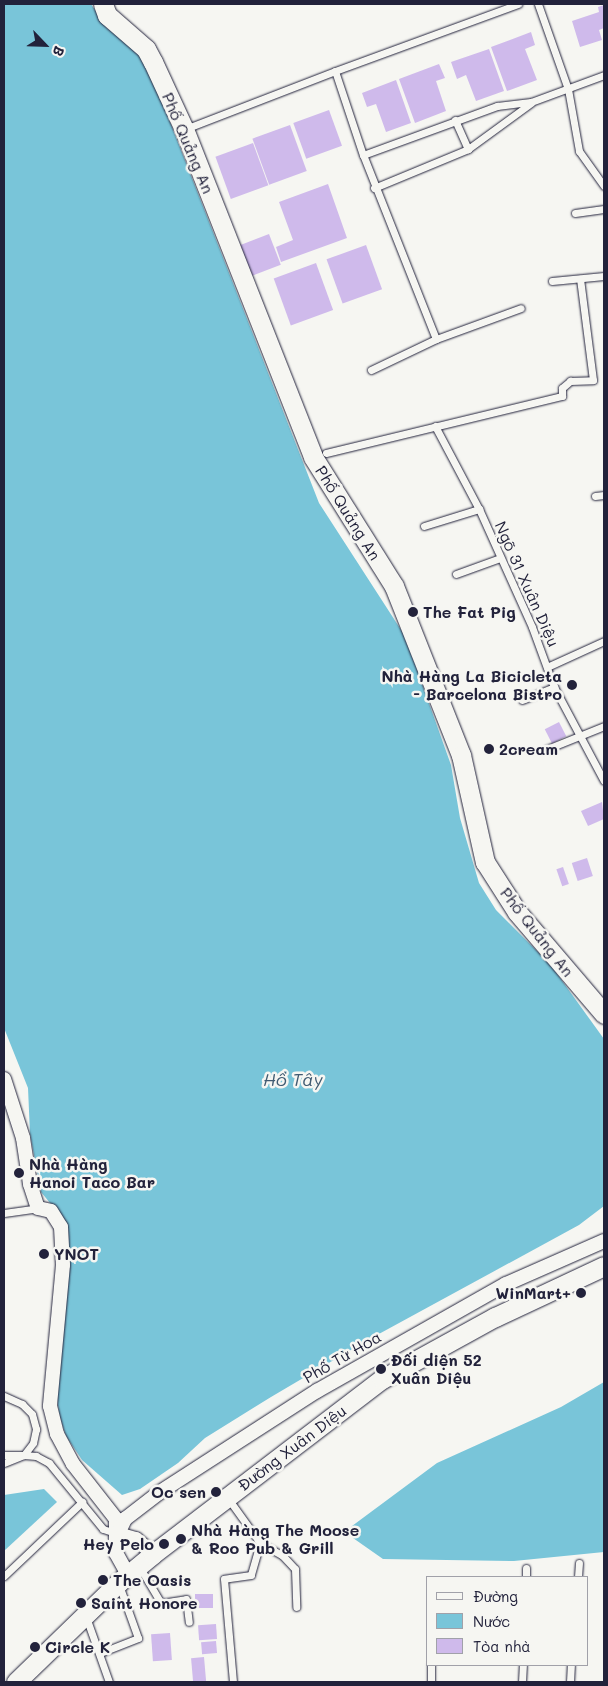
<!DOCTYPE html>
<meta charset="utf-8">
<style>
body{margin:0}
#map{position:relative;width:608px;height:1686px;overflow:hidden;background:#f6f6f2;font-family:Mali,sans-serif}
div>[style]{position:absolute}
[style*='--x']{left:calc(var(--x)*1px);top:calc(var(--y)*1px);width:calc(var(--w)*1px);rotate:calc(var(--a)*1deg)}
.water>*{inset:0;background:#79c5d9}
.building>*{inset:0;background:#cfbaeb;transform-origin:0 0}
.roads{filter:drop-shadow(0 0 1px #22223b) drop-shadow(0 0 1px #22223b)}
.lane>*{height:7px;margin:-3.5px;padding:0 3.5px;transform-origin:3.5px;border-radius:3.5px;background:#f6f6f2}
.street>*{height:14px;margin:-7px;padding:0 7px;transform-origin:7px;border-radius:7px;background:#f6f6f2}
.secondary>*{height:19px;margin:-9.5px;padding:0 9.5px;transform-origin:9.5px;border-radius:9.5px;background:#f6f6f2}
.dots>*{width:14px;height:14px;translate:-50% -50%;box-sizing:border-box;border:2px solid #f6f6f2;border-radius:50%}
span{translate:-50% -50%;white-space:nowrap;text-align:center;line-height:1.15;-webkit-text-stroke:5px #f6f6f2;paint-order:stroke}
.street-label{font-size:16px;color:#22223b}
.poi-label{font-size:16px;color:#22223b;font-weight:700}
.left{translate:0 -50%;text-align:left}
.right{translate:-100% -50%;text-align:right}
.water-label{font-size:18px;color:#405b72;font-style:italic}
.frame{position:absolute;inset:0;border:5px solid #22223b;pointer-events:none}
.legend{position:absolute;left:426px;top:1576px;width:162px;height:90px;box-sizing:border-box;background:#f6f6f2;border:1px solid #a1a1a9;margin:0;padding:6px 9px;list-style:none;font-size:15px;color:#22223b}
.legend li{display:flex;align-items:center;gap:10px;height:25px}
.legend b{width:25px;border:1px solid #a1a1a9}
.north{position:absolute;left:20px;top:20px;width:50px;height:50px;-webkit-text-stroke:4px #f6f6f2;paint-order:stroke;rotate:114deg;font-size:14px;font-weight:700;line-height:20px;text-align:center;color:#22223b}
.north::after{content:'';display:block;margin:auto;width:18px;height:22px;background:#22223b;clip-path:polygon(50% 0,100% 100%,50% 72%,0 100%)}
</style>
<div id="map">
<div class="water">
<div style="clip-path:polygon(4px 4px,91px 4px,107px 28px,139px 52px,147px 63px,319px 503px,405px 636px,451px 765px,460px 818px,479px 883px,496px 910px,550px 964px,604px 1039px,604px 1206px,579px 1225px,366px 1341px,271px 1397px,205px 1438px,178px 1463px,140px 1489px,122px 1495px,82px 1460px,66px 1436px,60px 1418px,57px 1399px,59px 1214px,41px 1192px,30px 1134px,28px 1088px,4px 1028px)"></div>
<div style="clip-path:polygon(604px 1382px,604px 1552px,514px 1561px,383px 1559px,353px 1538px,348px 1529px,437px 1463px,561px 1407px)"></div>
<div style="clip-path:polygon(44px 1489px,57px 1502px,4px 1551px,4px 1495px)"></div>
</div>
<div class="building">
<div style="clip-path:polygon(604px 5px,604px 28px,599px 30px,602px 40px,580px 47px,572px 21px,599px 12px,598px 7px)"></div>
<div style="clip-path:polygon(531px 32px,535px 45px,525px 49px,537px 80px,507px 91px,491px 47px)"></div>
<div style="clip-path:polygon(489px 49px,504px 91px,476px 101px,466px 75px,457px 79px,451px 62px)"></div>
<div style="clip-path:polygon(439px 64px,445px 78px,436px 81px,446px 111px,415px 123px,399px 79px)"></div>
<div style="clip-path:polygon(396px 80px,411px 123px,386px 132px,376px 104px,367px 107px,362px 93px)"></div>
<div style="left:329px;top:110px;width:38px;height:38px;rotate:70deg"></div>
<div style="left:290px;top:125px;width:49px;height:40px;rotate:70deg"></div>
<div style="left:253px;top:143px;width:45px;height:40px;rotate:70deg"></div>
<div style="clip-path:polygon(328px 184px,347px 238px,281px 262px,276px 247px,293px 240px,279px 202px)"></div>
<div style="left:269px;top:234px;width:33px;height:34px;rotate:69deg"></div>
<div style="left:366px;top:245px;width:47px;height:42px;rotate:70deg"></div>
<div style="left:316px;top:263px;width:50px;height:45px;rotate:70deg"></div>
<div style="left:559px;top:722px;width:16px;height:16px;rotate:63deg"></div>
<div style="clip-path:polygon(602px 802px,604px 819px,588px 826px,581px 811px)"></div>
<div style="left:587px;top:858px;width:19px;height:16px;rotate:72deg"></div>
<div style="left:563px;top:867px;width:18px;height:7px;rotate:71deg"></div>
<div style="left:195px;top:1594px;width:18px;height:14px"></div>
<div style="left:216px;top:1624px;width:15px;height:18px;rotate:86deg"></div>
<div style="left:170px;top:1633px;width:27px;height:19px;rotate:86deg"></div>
<div style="left:216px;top:1641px;width:12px;height:15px;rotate:85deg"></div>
<div style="left:204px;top:1657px;width:25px;height:13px;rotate:85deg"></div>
</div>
<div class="roads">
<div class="lane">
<div style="--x:538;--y:4;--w:90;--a:70.6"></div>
<div style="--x:568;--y:89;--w:63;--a:79.9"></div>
<div style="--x:579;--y:151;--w:43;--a:54.5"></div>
<div style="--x:335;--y:71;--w:195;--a:-20.1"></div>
<div style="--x:455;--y:120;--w:32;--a:66"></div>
<div style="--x:185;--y:129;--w:161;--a:-21.1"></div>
<div style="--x:335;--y:71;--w:89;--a:71.6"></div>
<div style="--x:374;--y:188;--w:102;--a:-22.5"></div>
<div style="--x:468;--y:149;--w:78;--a:-36.1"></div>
<div style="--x:575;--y:213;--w:29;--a:-8"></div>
<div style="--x:552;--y:281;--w:52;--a:-5.5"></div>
<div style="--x:436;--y:339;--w:198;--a:-111.6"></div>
<div style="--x:363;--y:155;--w:143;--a:-20.1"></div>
<div style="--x:497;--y:106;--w:34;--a:-7"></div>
<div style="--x:531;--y:102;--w:78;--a:-20.3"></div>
<div style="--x:371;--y:370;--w:72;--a:-25.5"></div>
<div style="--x:436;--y:339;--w:90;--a:-20"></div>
<div style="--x:435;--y:426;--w:94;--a:62.1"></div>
<div style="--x:479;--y:509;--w:129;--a:65.8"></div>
<div style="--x:532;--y:627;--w:64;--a:69.9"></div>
<div style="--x:554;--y:687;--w:106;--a:62"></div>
<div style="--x:326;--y:453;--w:243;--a:-13.6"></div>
<div style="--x:562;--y:396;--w:8;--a:-90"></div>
<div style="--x:562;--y:388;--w:11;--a:-41"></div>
<div style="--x:570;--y:381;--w:23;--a:-2"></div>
<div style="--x:593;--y:380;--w:102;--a:-97.3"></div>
<div style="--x:595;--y:496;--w:9;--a:-6"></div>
<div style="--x:424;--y:526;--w:58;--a:-17.2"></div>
<div style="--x:456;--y:574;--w:47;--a:-20"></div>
<div style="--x:547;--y:667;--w:63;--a:-24.5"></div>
<div style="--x:522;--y:700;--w:35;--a:-22"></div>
<div style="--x:547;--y:749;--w:61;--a:-22"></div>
<div style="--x:4;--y:1213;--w:34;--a:-8"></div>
<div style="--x:4;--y:1396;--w:20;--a:24"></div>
<div style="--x:22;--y:1404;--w:14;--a:45"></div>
<div style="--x:32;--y:1414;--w:16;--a:75"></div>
<div style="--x:36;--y:1429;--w:14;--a:102"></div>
<div style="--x:33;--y:1443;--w:15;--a:127"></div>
<div style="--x:24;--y:1455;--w:20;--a:180"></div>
<div style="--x:4;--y:1463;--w:22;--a:-22"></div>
<div style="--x:24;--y:1455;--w:12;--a:5"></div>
<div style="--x:36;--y:1456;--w:15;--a:28"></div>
<div style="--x:49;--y:1463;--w:85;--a:50.7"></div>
<div style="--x:103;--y:1529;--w:16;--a:18"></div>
<div style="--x:227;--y:1497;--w:57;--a:54.3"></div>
<div style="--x:260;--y:1543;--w:33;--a:106"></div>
<div style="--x:251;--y:1575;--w:27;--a:172"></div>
<div style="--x:224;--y:1579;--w:103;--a:85"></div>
<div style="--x:260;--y:1543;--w:25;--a:29"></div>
<div style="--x:282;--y:1555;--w:19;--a:47"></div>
<div style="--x:295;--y:1569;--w:38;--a:88"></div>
<div style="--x:139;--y:1566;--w:43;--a:59.3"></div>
<div style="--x:161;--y:1603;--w:25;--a:-9"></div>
<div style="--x:186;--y:1599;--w:23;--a:83"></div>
<div style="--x:4;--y:1576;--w:108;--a:-43.5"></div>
<div style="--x:526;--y:1577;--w:9;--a:-90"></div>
<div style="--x:578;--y:1577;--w:14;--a:-86"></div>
<div style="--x:86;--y:1617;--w:69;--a:70.5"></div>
<div style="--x:100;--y:1653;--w:41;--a:-21.5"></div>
<div style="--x:138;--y:1638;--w:56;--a:-109.7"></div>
<div style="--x:431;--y:1682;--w:17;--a:-90"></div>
<div style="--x:522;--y:1682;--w:17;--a:-87"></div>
<div style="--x:570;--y:1682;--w:17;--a:-87"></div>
</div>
<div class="street">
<div style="--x:4;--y:1079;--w:62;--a:72.1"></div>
<div style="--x:23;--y:1138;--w:47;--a:81.3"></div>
<div style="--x:30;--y:1184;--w:25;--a:72"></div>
<div style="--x:38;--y:1208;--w:13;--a:13"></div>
<div style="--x:51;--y:1211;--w:19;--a:58"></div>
<div style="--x:61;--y:1227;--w:38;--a:87"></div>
<div style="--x:63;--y:1265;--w:142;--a:95.3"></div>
<div style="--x:50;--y:1406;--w:29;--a:76"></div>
<div style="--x:57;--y:1434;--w:34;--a:62"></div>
<div style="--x:73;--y:1464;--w:70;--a:52"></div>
<div style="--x:116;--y:1519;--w:34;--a:90"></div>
<div style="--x:116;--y:1553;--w:25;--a:61"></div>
<div style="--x:118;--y:1534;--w:17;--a:-65"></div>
<div style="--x:125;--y:1519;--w:44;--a:-37.6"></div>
<div style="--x:160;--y:1492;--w:187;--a:-32.8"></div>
<div style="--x:317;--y:1391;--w:217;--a:-29.5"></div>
<div style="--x:506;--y:1284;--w:107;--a:-23.7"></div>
<div style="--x:118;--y:1534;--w:19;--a:16"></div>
<div style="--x:136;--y:1539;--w:23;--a:41"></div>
</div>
<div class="secondary">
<div style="--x:103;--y:4;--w:12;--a:70"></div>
<div style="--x:107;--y:15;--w:52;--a:41.1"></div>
<div style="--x:146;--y:49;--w:15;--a:62"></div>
<div style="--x:153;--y:62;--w:74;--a:65.2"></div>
<div style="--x:184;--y:129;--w:352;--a:68.5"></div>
<div style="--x:313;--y:457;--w:152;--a:57.9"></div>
<div style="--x:394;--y:586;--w:182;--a:68.4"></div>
<div style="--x:461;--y:755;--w:110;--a:77.4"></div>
<div style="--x:485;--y:862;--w:59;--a:57.4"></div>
<div style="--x:517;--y:912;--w:134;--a:49.5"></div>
<div style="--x:16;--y:1682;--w:142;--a:-44.1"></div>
<div style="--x:118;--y:1583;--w:45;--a:-39.6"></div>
<div style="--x:153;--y:1554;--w:288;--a:-37.4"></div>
<div style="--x:382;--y:1379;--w:129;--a:-28.8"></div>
<div style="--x:495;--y:1317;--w:120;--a:-25.1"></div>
</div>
</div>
<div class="dots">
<div style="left:413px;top:612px;background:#22223b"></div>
<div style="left:572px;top:685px;background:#22223b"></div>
<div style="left:489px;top:749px;background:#22223b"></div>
<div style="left:19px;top:1173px;background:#22223b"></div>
<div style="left:44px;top:1254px;background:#22223b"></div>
<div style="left:581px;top:1293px;background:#22223b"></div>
<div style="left:381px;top:1369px;background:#22223b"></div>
<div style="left:216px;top:1492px;background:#22223b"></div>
<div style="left:181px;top:1539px;background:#22223b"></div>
<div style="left:164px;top:1544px;background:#22223b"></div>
<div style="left:103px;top:1580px;background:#22223b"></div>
<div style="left:81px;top:1603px;background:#22223b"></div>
<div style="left:35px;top:1647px;background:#22223b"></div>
</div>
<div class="street-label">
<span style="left:188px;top:143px;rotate:67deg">Phố Quảng An</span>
<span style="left:348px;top:513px;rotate:58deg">Phố Quảng An</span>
<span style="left:527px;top:584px;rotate:66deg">Ngõ 31 Xuân Diệu</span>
<span style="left:537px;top:932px;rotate:52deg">Phố Quảng An</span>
<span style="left:342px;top:1357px;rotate:-30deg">Phố Từ Hoa</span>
<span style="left:292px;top:1448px;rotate:-37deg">Đường Xuân Diệu</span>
</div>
<div class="poi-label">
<span class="left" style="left:423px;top:612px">The Fat Pig</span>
<span class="right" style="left:562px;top:685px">Nhà Hàng La Bicicleta<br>- Barcelona Bistro</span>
<span class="left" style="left:499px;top:749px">2cream</span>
<span class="left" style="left:29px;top:1173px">Nhà Hàng<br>Hanoi Taco Bar</span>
<span class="left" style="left:54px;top:1254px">YNOT</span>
<span class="right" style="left:571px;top:1293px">WinMart+</span>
<span class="left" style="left:391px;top:1369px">Đối diện 52<br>Xuân Diệu</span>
<span class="right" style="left:206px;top:1492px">Oc sen</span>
<span class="left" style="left:191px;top:1539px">Nhà Hàng The Moose<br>&amp; Roo Pub &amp; Grill</span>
<span class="right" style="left:154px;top:1544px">Hey Pelo</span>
<span class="left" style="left:113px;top:1580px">The Oasis</span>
<span class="left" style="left:91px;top:1603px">Saint Honore</span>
<span class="left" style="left:45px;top:1647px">Circle K</span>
</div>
<div class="water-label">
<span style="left:293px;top:1079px">Hồ Tây</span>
</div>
<div class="frame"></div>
<ul class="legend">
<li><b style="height:6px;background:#f6f6f2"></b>Đường</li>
<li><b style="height:14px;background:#79c5d9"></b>Nước</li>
<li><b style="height:14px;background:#cfbaeb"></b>Tòa nhà</li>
</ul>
<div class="north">B</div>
</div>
